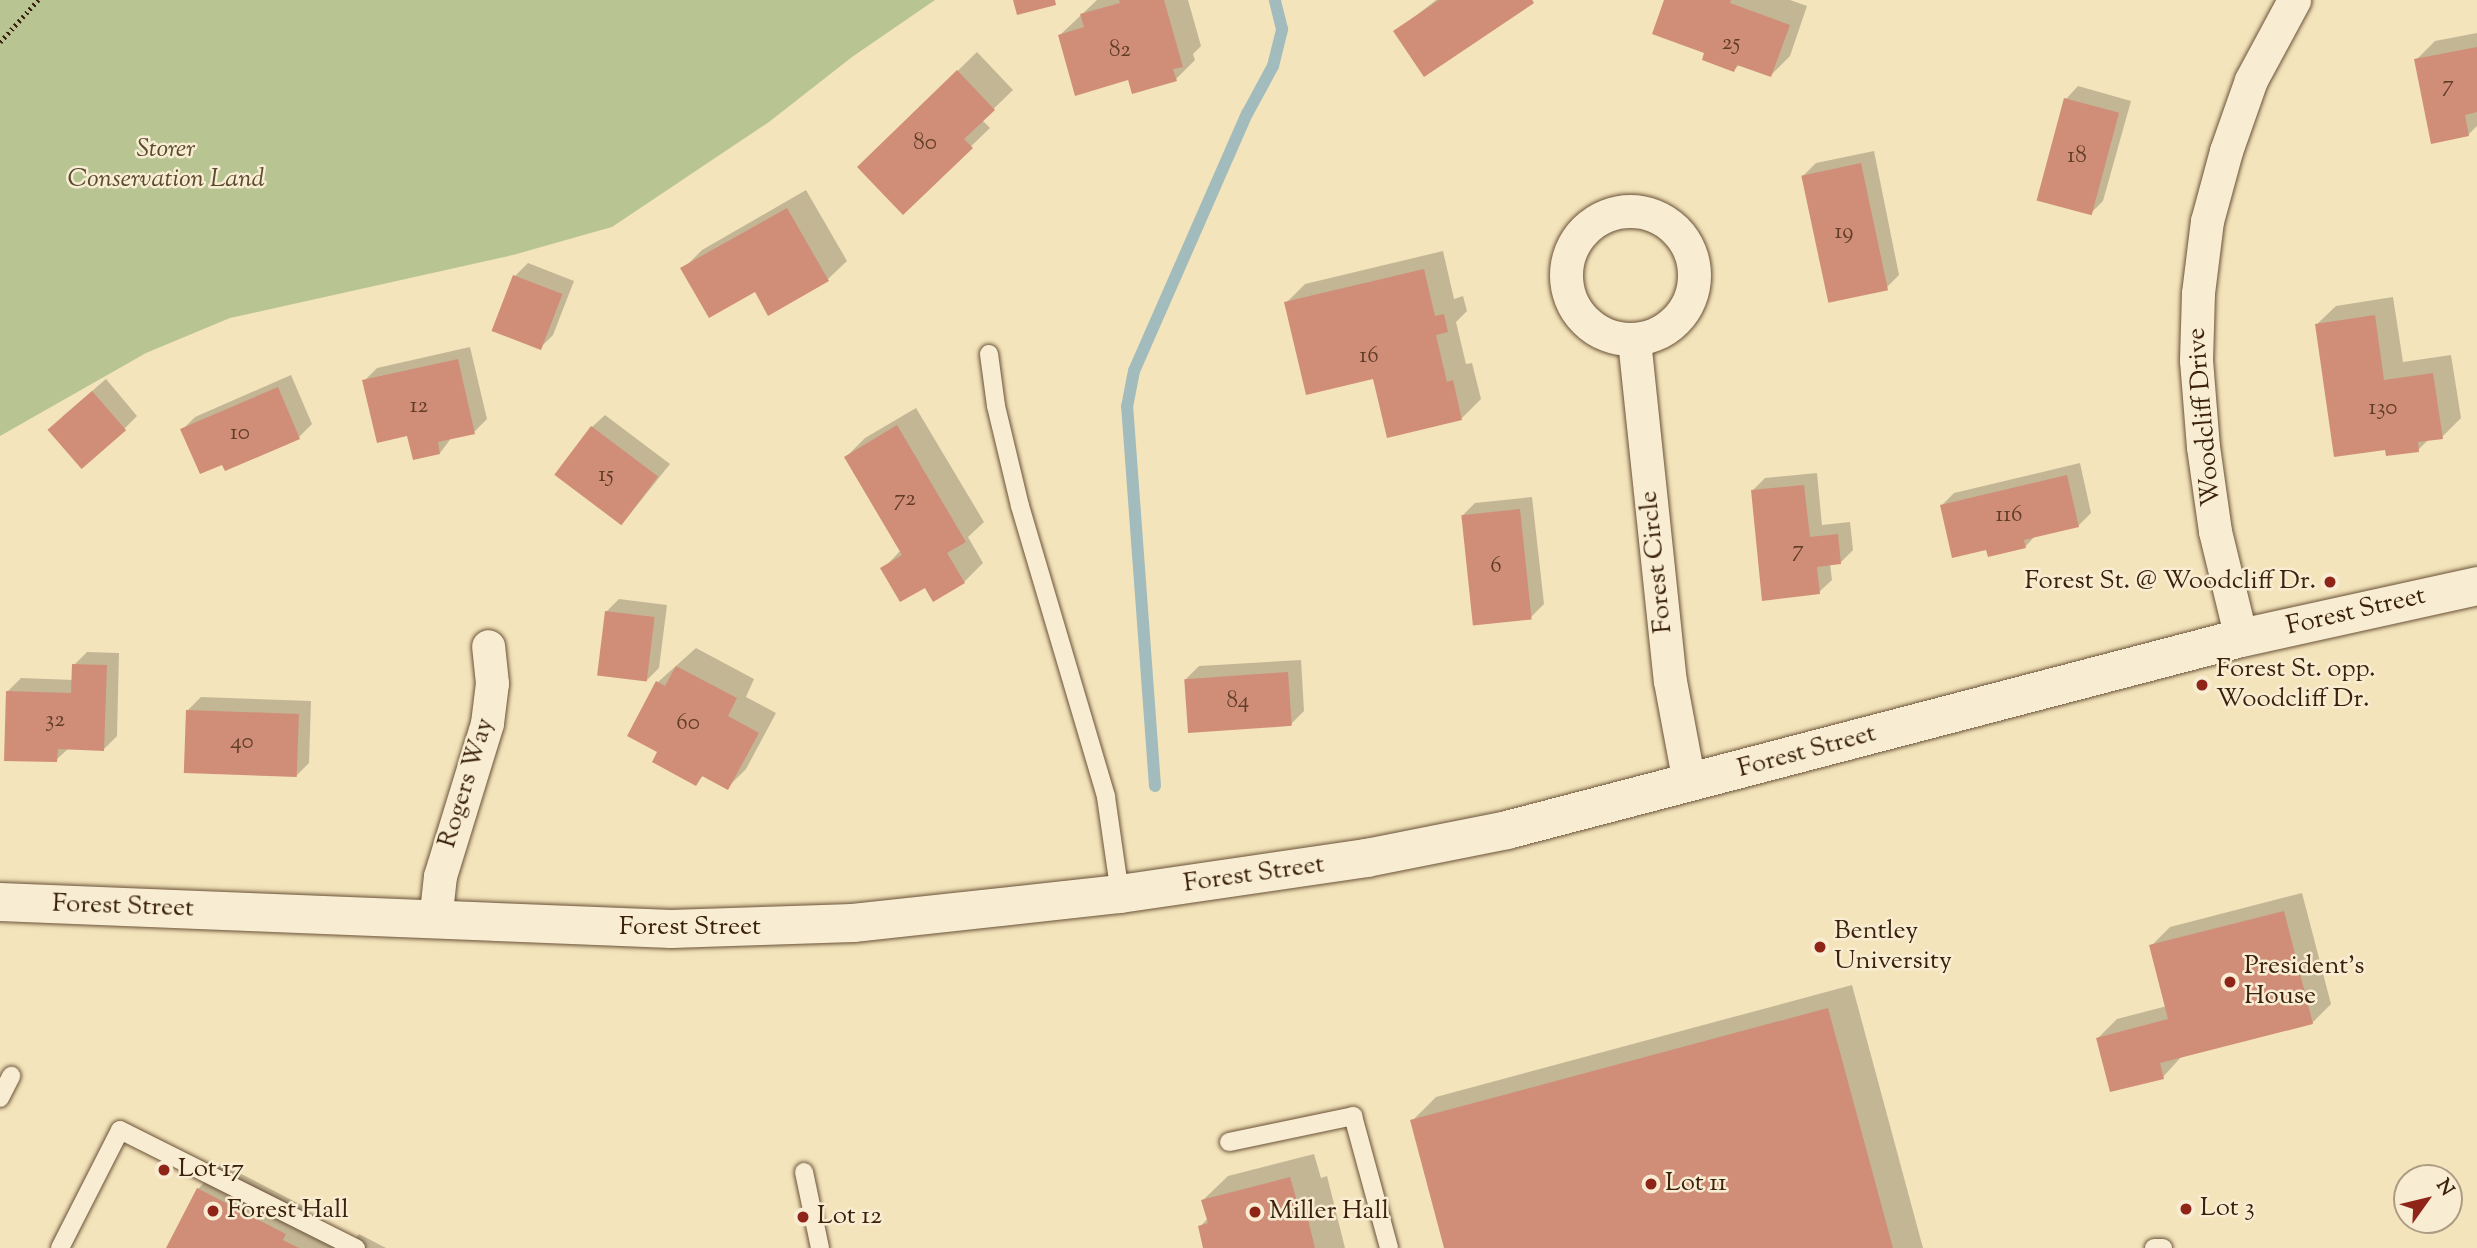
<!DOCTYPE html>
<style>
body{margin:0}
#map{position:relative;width:2477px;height:1248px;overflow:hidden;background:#f4e4bb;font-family:"Sorts Mill Goudy",serif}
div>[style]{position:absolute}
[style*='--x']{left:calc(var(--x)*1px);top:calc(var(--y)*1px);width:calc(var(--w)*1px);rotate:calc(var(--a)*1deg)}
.green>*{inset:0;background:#b8c593}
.shadow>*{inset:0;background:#0003}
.stream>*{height:12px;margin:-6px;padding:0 6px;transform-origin:6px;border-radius:6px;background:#a2bbbc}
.building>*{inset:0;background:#d08e78;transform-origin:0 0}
.path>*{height:4.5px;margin-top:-2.25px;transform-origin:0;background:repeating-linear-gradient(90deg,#3c220c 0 2px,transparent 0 5.5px)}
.roads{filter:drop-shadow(0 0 2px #6a5238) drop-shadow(0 0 2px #6a5238)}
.lane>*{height:18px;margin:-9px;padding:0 9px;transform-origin:9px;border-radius:9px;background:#f8edd3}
.street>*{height:33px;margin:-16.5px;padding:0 16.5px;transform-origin:16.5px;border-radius:16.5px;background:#f8edd3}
.street>.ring{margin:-16.5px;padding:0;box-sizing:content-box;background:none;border:33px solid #f8edd3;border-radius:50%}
.secondary>*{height:38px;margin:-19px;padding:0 19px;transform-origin:19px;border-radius:19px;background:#f8edd3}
.dots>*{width:19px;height:19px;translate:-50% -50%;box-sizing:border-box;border:4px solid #f8edd3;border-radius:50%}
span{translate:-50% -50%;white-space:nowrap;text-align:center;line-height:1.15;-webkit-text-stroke:5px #f8edd3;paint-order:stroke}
.number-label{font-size:23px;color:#613d27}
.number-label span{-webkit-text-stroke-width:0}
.park-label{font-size:26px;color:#5b4b2e;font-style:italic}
.street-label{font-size:26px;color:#3c220c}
.poi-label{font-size:26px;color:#3c220c}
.right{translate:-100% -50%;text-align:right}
.left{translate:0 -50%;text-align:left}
.north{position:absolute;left:2393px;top:1164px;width:70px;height:70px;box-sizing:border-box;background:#f8edd3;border:2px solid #ad9c83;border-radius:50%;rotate:56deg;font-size:19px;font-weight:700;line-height:28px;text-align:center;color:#3c220c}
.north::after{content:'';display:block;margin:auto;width:24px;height:32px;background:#8f2418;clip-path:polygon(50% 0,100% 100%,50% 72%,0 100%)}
</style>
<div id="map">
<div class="green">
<div style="clip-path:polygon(0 0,935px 0,852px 57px,769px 122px,612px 227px,513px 255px,230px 318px,146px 353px,0 436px)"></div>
</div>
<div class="shadow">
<div style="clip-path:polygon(1097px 0,1188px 0,1201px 46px,1193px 54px,1195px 60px,1176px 79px,1130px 78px,1060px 35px)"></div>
<div style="clip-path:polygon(1436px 0,1534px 0,1395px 32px)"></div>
<div style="clip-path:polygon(1666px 0,1790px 0,1807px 6px,1790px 56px,1771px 75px,1740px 64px,1734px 70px,1707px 52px)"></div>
<div style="clip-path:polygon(2477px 33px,2477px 126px,2468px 135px,2416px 60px,2435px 41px)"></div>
<div style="clip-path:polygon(977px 52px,1013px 90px,982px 120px,990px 128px,903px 212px,859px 167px)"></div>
<div style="clip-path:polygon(2078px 86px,2131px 101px,2103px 201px,2090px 214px,2066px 99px)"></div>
<div style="clip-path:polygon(1874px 151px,1899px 275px,1886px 288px,1803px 176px,1816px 163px)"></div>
<div style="clip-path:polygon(806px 190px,847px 261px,828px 279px,756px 290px,683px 269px,702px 250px)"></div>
<div style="clip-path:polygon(1443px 251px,1454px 299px,1463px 296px,1467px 311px,1456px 322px,1466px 364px,1472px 363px,1481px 399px,1462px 418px,1374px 376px,1286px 303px,1305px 284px)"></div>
<div style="clip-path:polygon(528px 263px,574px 281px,553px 335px,540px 348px,515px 276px)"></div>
<div style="clip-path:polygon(2393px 297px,2403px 362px,2451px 355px,2461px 418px,2442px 437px,2429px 439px,2418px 450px,2386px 448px,2316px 325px,2336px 306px)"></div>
<div style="clip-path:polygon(470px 347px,487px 419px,474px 432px,452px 437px,440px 453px,409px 434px,364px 381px,377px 368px)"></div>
<div style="clip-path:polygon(291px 375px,312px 424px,299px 437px,182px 430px,195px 417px)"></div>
<div style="clip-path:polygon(106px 379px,137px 416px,124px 429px,62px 417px)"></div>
<div style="clip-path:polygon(916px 408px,984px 522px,968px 537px,983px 563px,964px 582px,926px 585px,883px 569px,901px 550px,846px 457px,865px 438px)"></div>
<div style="clip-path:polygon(605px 415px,670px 464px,622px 524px,592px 427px)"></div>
<div style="clip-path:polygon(2080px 463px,2091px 513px,2078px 526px,2036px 535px,2025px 547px,1987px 548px,1941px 506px,1954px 493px)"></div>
<div style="clip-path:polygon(1817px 473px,1822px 525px,1850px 522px,1853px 550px,1840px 563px,1830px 564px,1832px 580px,1819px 592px,1752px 491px,1765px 478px)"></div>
<div style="clip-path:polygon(1532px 497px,1544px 604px,1531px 617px,1462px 516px,1475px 503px)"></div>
<div style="clip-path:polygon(619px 599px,667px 605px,659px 668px,646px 681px,606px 612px)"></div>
<div style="clip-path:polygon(696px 648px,754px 679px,746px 697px,776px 713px,746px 769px,727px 788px,704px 775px,696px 783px,659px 752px,658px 682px)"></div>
<div style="clip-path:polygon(87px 652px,119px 653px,117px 736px,104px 749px,69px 748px,56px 760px,8px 691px,21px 678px,74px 680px,74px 665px)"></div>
<div style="clip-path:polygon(1301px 660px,1304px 711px,1291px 724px,1186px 679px,1199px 666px)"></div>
<div style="clip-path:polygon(201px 697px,311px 701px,309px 763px,296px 776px,188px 710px)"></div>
<div style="clip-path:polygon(2302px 893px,2331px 1004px,2312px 1023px,2182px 1056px,2163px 1077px,2098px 1038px,2117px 1019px,2167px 1006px,2151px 946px,2170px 927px)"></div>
<div style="clip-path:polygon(1852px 985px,1923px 1248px,1446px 1248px,1412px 1121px,1436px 1097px)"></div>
<div style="clip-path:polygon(1314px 1154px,1321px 1178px,1327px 1176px,1345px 1248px,1205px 1248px,1200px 1227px,1208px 1218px,1203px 1200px,1228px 1176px)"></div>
<div style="clip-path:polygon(222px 1164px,309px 1209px,306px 1215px,354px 1240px,359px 1234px,386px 1248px,168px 1248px,198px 1189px)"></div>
</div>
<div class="stream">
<div style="--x:1155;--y:786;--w:380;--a:-94.2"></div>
<div style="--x:1127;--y:407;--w:37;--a:-79"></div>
<div style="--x:1134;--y:371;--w:281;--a:-66.3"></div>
<div style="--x:1247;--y:114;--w:55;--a:-61.6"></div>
<div style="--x:1273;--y:66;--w:38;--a:-76"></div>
<div style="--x:1282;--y:29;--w:30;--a:-104"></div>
</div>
<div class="building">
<div style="clip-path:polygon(1013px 0,1055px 0,1056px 5px,1017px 15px)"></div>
<div style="clip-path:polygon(1119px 0,1164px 0,1183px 67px,1173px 69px,1177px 81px,1132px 94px,1128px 80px,1075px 96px,1058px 35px,1084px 27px,1080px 14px,1120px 3px)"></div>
<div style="clip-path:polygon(1439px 0,1532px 0,1534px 3px,1424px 77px,1393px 31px)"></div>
<div style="clip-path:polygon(1664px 0,1731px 0,1730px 3px,1790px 25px,1771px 77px,1737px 65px,1734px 72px,1702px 60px,1704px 53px,1652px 34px)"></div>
<div style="clip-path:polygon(2477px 47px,2477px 112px,2465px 115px,2469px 136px,2431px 144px,2414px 59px)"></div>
<div style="clip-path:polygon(957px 70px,995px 110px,964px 139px,973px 148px,903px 215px,857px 167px)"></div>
<div style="left:2064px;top:98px;width:57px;height:106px;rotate:15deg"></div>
<div style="left:1861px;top:163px;width:130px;height:61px;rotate:78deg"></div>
<div style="clip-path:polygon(787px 208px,829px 281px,768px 316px,755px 292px,709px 318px,680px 268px)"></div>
<div style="clip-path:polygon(1424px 269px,1435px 316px,1444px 314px,1448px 332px,1436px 335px,1447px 382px,1453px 380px,1462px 420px,1387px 438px,1373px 379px,1306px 395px,1284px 302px)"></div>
<div style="left:513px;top:275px;width:53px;height:60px;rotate:21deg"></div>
<div style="clip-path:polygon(2375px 315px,2384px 380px,2433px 373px,2443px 439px,2418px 442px,2419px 452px,2386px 456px,2385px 450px,2334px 457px,2315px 324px)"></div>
<div style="clip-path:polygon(458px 359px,475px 434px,438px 442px,440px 454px,413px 460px,407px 436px,377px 443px,362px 380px)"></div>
<div style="clip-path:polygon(278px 387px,300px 439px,225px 471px,222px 465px,200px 474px,180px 429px)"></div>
<div style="left:92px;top:391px;width:52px;height:59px;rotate:49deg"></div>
<div style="clip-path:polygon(897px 425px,966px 542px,947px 553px,965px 583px,933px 602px,925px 588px,900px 602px,880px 568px,902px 555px,844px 457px)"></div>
<div style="left:591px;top:426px;width:84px;height:61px;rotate:37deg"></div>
<div style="clip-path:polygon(2067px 475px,2079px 527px,2024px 540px,2026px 548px,1988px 557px,1986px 550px,1952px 558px,1940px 505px)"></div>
<div style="clip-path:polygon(1804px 485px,1810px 537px,1838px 534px,1841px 564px,1817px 567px,1820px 594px,1762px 601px,1751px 490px)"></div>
<div style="left:1520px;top:509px;width:111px;height:59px;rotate:84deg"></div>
<div style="left:605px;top:611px;width:50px;height:65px;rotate:7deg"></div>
<div style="clip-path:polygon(72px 664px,107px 665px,104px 751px,58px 749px,57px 762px,4px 761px,6px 691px,71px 693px)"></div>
<div style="clip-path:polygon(676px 666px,737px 698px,728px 716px,759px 733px,728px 790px,702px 776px,696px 786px,652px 762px,657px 752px,627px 736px,656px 681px,665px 686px)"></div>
<div style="left:1288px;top:672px;width:54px;height:104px;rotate:86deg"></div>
<div style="left:186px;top:710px;width:113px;height:63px;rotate:2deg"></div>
<div style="clip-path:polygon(2284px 911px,2313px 1024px,2160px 1063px,2164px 1079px,2110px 1092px,2096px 1038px,2168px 1019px,2149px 945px)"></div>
<div style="clip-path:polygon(1828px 1008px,1893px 1248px,1444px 1248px,1410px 1120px)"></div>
<div style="clip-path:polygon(1290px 1177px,1297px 1201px,1303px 1199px,1315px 1248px,1203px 1248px,1198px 1226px,1208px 1223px,1201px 1200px)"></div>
<div style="clip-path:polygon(197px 1188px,286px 1234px,283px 1240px,299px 1248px,166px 1248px)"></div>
</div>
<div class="path">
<div style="--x:0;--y:42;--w:57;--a:-47.9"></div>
</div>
<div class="roads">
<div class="lane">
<div style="--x:989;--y:354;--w:52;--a:82.3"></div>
<div style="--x:996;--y:406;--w:103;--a:76.5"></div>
<div style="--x:1020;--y:506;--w:303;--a:73.5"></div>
<div style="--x:1106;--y:797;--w:98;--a:81.8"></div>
<div style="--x:0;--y:1098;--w:25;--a:-63"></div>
<div style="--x:1229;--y:1142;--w:127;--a:-11.8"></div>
<div style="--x:1353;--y:1116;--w:137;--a:74.7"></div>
<div style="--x:804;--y:1172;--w:78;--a:78.1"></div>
<div style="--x:60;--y:1248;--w:132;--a:-63"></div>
<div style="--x:120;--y:1130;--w:264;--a:26.6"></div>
<div style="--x:2154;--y:1248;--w:9;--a:0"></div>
</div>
<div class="street">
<div class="ring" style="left:1566px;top:211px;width:95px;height:95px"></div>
<div style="--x:1634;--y:340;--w:343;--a:84"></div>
<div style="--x:1670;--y:681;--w:104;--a:79.4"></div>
<div style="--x:2241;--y:638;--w:110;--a:-103.7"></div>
<div style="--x:2215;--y:531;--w:85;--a:-98.1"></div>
<div style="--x:2203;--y:447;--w:87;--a:-94.6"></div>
<div style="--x:2196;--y:360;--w:67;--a:-88.3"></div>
<div style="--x:2198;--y:293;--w:73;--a:-82.9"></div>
<div style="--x:2207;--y:221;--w:73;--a:-74.8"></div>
<div style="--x:2226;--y:151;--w:75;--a:-70.6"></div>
<div style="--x:2251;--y:80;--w:91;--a:-61.7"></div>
<div style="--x:435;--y:921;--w:45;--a:-83.7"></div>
<div style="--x:440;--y:876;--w:160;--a:-72.9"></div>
<div style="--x:487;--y:723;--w:40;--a:-82.9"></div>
<div style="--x:492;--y:683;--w:37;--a:-96"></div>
</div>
<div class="secondary">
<div style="--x:0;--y:902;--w:672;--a:2.3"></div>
<div style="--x:671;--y:929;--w:182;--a:-1.9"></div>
<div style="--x:853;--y:923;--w:269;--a:-6.2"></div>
<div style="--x:1120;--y:894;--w:250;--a:-8.3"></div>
<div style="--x:1367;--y:858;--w:143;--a:-11.3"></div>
<div style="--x:1507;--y:830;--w:759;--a:-14.66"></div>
<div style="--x:2241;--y:638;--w:242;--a:-12.4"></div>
</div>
</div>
<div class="dots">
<div style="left:2330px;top:582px;background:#8f2418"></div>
<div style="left:2202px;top:685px;background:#8f2418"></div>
<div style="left:1820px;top:947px;background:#8f2418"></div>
<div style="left:2230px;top:982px;background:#8f2418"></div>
<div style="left:164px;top:1170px;background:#8f2418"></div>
<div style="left:1651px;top:1184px;background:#8f2418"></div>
<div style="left:2186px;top:1209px;background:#8f2418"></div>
<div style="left:213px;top:1211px;background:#8f2418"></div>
<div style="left:1255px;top:1212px;background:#8f2418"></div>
<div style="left:803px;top:1217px;background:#8f2418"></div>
</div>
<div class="number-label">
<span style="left:1731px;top:44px">25</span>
<span style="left:1120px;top:51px">82</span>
<span style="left:2448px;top:86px">7</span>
<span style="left:925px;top:144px">80</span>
<span style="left:2077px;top:157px">18</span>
<span style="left:1844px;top:233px">19</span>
<span style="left:1369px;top:357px">16</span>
<span style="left:419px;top:407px">12</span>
<span style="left:2383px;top:409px">130</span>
<span style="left:240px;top:434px">10</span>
<span style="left:606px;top:476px">15</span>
<span style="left:905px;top:500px">72</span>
<span style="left:2009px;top:516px">116</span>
<span style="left:1798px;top:551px">7</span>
<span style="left:1496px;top:567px">6</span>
<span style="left:1238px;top:702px">84</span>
<span style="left:55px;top:721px">32</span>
<span style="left:688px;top:724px">60</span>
<span style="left:242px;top:743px">40</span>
</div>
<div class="park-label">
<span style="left:166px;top:165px">Storer<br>Conservation Land</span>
</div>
<div class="street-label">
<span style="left:2205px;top:417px;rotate:-95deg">Woodcliff Drive</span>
<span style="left:1657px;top:562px;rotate:-96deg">Forest Circle</span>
<span style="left:2356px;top:612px;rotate:-13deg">Forest Street</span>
<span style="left:1807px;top:752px;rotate:-15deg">Forest Street</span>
<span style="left:467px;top:783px;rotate:-73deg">Rogers Way</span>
<span style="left:1254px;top:875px;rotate:-8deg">Forest Street</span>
<span style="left:123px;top:907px;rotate:2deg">Forest Street</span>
<span style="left:690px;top:928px">Forest Street</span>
</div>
<div class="poi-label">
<span class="right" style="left:2316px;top:582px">Forest St. @ Woodcliff Dr.</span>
<span class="left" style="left:2216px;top:685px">Forest St. opp.<br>Woodcliff Dr.</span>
<span class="left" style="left:1834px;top:947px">Bentley<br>University</span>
<span class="left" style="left:2244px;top:982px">President's<br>House</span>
<span class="left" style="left:178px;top:1170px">Lot 17</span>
<span class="left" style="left:1665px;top:1184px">Lot 11</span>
<span class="left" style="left:2200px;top:1209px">Lot 3</span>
<span class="left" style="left:227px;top:1211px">Forest Hall</span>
<span class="left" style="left:1269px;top:1212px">Miller Hall</span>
<span class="left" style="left:817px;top:1217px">Lot 12</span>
</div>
<div class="north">N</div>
</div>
